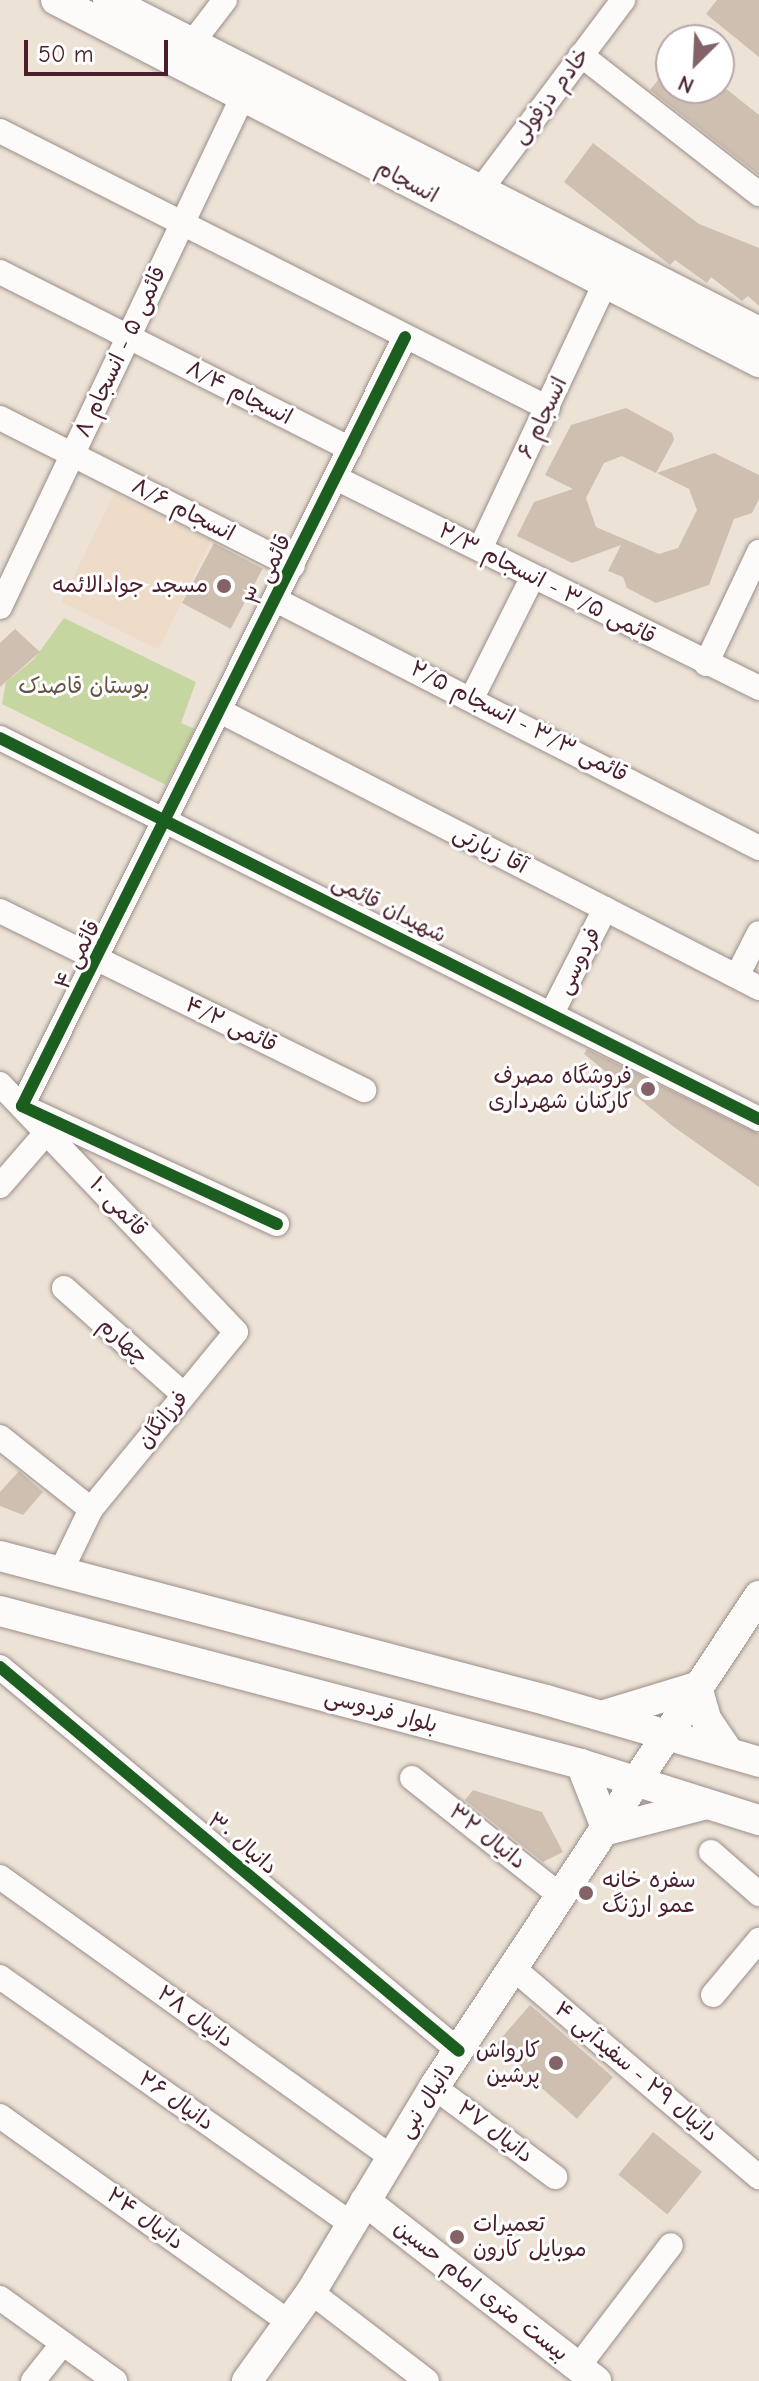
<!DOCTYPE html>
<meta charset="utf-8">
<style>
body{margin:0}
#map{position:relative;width:759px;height:2381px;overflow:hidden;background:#ede2d6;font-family:"Comic Neue","Playpen Sans Arabic",sans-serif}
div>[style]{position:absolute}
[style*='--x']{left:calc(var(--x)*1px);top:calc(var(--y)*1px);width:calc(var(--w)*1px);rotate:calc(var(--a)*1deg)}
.built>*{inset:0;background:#eedbc8;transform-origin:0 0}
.green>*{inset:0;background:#c6d6a1}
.building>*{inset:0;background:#cebfb1;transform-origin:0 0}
.roads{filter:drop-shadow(0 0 2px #9a8e8a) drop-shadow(0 0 2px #9a8e8a)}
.minor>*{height:24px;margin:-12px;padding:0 12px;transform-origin:12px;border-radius:12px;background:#fcfbf9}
.major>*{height:30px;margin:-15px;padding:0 15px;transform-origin:15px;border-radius:15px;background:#fcfbf9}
.cycleway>*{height:12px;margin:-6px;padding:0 6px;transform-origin:6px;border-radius:6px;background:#1b5e20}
.dots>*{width:22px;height:22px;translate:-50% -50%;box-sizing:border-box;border:4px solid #fff;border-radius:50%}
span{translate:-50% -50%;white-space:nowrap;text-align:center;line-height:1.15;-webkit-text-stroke:6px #fff;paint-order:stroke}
.street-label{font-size:22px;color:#4a1f2b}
.poi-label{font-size:22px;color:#4a1f2b}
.right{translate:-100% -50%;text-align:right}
.left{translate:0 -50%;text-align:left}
.park-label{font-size:22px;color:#665342}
.north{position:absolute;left:655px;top:24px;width:80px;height:80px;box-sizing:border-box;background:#fff;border:2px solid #b7a5aa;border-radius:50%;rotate:204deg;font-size:22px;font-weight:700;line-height:32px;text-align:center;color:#4a1f2b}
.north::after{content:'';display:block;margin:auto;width:28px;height:36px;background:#836367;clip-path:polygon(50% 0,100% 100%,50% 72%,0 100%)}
.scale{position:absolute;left:24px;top:40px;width:144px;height:36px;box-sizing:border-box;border:4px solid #4a1f2b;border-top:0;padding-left:10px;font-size:24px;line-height:28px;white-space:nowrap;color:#4a1f2b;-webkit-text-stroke:6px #fff;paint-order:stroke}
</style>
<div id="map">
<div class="built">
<div style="left:114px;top:494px;width:108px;height:120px;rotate:26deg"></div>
</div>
<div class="green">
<div style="clip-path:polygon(64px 618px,196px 682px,181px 723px,195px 729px,166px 785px,2px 704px,6px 682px,34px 659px)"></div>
</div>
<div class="building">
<div style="clip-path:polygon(717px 0,759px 0,759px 57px,706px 14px)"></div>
<div style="clip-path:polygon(671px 64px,671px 88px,725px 88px,759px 115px,759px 175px,650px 90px)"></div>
<div style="clip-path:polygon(593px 143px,699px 224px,759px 248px,759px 306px,748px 296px,742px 301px,711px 277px,707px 283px,675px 260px,670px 265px,564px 182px)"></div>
<div style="clip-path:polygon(626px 408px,672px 433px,674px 440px,656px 473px,622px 456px,604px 463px,586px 498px,596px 527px,659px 554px,678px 548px,697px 510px,689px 489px,657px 473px,714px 453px,759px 475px,759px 499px,752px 513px,734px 519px,709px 585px,656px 603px,627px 588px,623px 577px,608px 571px,621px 545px,572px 563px,517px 536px,534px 502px,573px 489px,545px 475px,571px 425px)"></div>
<div style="left:214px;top:543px;width:55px;height:68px;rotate:28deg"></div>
<div style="clip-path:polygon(15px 629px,40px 652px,0 687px,0 643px)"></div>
<div style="clip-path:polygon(587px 1049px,759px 1134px,759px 1187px,674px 1127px,584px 1054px)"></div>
<div style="clip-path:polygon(19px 1471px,43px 1492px,23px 1515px,0 1506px,0 1492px)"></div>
<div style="clip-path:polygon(473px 1790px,542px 1812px,563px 1852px,543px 1862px,465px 1800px)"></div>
<div style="left:530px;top:2005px;width:110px;height:55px;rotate:41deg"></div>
<div style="left:653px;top:2132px;width:63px;height:55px;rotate:39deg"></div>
</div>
<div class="roads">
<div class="minor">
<div style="--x:192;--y:43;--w:54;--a:-52.5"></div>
<div style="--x:581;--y:55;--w:226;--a:38"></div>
<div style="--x:0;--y:131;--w:614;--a:26.82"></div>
<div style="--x:479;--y:192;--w:240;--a:-53.1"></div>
<div style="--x:0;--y:272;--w:392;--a:26.8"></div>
<div style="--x:0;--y:418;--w:328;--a:26.8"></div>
<div style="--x:336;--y:478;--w:472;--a:26.4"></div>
<div style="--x:480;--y:549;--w:291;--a:-64.8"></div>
<div style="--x:276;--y:600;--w:543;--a:27.18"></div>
<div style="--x:0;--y:607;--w:566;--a:-64.57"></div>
<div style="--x:706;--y:664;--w:124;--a:-64.7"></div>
<div style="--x:472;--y:698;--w:136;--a:-63.4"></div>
<div style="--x:222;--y:712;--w:604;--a:27.2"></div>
<div style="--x:0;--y:738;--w:849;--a:26.66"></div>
<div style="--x:0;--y:911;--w:406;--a:26.2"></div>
<div style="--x:737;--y:976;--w:48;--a:-62.9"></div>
<div style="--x:552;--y:1013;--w:117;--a:-63"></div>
<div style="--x:0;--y:1084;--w:342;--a:46.4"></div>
<div style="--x:236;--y:1332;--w:229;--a:129.3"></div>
<div style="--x:0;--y:1186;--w:72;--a:-49"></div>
<div style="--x:277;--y:1224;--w:281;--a:-155.2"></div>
<div style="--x:22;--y:1106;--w:859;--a:-63.52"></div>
<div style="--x:64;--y:1288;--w:159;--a:41.7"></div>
<div style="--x:0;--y:1437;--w:116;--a:38.4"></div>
<div style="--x:91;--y:1509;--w:69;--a:115.8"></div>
<div style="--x:0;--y:1667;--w:598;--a:39.92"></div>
<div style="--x:412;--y:1778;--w:190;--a:38.4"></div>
<div style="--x:711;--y:1852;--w:64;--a:41.2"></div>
<div style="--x:0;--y:1877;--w:481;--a:35.6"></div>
<div style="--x:513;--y:1968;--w:323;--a:40.4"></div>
<div style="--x:0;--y:1977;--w:429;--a:35.1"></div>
<div style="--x:713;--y:1995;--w:72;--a:-50.1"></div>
<div style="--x:434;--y:2087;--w:151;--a:36.6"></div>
<div style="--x:0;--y:2116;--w:356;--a:35.5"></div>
<div style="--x:311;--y:2292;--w:146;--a:37.5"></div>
<div style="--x:0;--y:2298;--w:142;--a:35.8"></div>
<div style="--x:578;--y:2367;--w:153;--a:-52.7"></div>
<div style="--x:33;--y:2381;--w:48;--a:-51.7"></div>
</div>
<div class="major">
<div style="--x:56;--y:0;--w:791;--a:27.25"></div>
<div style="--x:108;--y:0;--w:731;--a:27.02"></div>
<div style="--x:0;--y:1556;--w:565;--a:14.77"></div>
<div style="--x:546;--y:1700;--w:222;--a:16.2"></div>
<div style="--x:0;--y:1611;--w:601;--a:14.75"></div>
<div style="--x:581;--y:1764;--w:187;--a:17.5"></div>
<div style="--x:604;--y:1715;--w:97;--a:-16.8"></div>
<div style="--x:697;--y:1687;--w:33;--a:74"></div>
<div style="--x:706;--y:1719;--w:41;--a:55.9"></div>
<div style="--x:581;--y:1764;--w:71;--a:68.5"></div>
<div style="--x:607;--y:1830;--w:99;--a:-14.6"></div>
<div style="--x:365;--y:2201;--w:293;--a:37.9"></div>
<div style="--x:247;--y:2381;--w:110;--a:-54.3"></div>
<div style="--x:311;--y:2292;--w:239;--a:-59"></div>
<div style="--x:434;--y:2087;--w:589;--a:-56.5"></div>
</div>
</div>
<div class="cycleway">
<div style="--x:0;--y:738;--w:849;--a:26.66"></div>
<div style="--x:277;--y:1224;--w:281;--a:-155.2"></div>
<div style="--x:22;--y:1106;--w:859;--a:-63.52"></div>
<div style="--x:0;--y:1667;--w:598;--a:39.92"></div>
</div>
<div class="dots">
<div style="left:224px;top:586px;background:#836367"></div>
<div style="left:648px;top:1089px;background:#836367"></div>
<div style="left:586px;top:1893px;background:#836367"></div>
<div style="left:556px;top:2063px;background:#836367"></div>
<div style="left:457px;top:2237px;background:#836367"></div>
</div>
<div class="street-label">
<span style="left:551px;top:96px;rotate:-53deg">خادم دزفولی</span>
<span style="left:407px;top:182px;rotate:28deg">انسجام</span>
<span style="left:121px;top:352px;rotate:-65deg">قائمی ۵ - انسجام ۸</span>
<span style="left:239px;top:393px;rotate:27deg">انسجام ۸/۴</span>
<span style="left:543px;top:418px;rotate:-65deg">انسجام ۶</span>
<span style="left:183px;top:510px;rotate:27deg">انسجام ۸/۶</span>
<span style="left:269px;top:570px;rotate:-64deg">قائمی ۳</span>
<span style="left:547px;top:584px;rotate:27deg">قائمی ۳/۵ - انسجام ۲/۳</span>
<span style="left:519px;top:722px;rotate:27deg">قائمی ۳/۳ - انسجام ۲/۵</span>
<span style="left:490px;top:850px;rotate:27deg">آقا زیارتی</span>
<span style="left:389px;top:909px;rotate:27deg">شهیدان قائمی</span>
<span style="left:78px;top:955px;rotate:-63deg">قائمی ۴</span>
<span style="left:579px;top:961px;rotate:-63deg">فردوسی</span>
<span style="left:231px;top:1025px;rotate:26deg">قائمی ۴/۲</span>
<span style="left:118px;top:1207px;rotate:47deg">قائمی ۱۰</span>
<span style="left:123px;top:1341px;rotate:41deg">چهارم</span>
<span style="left:163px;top:1420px;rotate:-51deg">فرزانگان</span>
<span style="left:381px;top:1711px;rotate:15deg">بلوار فردوسی</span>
<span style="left:487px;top:1837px;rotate:38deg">دانیال ۳۲</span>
<span style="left:242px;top:1844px;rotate:40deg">دانیال ۳۰</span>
<span style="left:195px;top:2017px;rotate:36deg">دانیال ۲۸</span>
<span style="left:636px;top:2072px;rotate:40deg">دانیال ۲۹ - سفیدآبی ۴</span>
<span style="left:427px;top:2100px;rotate:-57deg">دانیال نبی</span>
<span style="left:176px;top:2101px;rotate:35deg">دانیال ۲۶</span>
<span style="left:495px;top:2132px;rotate:37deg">دانیال ۲۷</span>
<span style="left:145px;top:2219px;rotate:36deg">دانیال ۲۴</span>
<span style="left:481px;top:2291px;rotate:38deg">بیست متری امام حسین</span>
</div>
<div class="poi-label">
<span class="right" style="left:208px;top:586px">مسجد جوادالائمه</span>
<span class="right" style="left:632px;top:1089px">فروشگاه مصرف<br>کارکنان شهرداری</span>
<span class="left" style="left:602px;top:1893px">سفره خانه<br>عمو ارژنگ</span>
<span class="right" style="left:540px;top:2063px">کارواش<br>پرشین</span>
<span class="left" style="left:473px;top:2237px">تعمیرات<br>موبایل کارون</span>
</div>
<div class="park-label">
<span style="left:84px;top:687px">بوستان قاصدک</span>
</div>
<div class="north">N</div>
<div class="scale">50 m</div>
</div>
